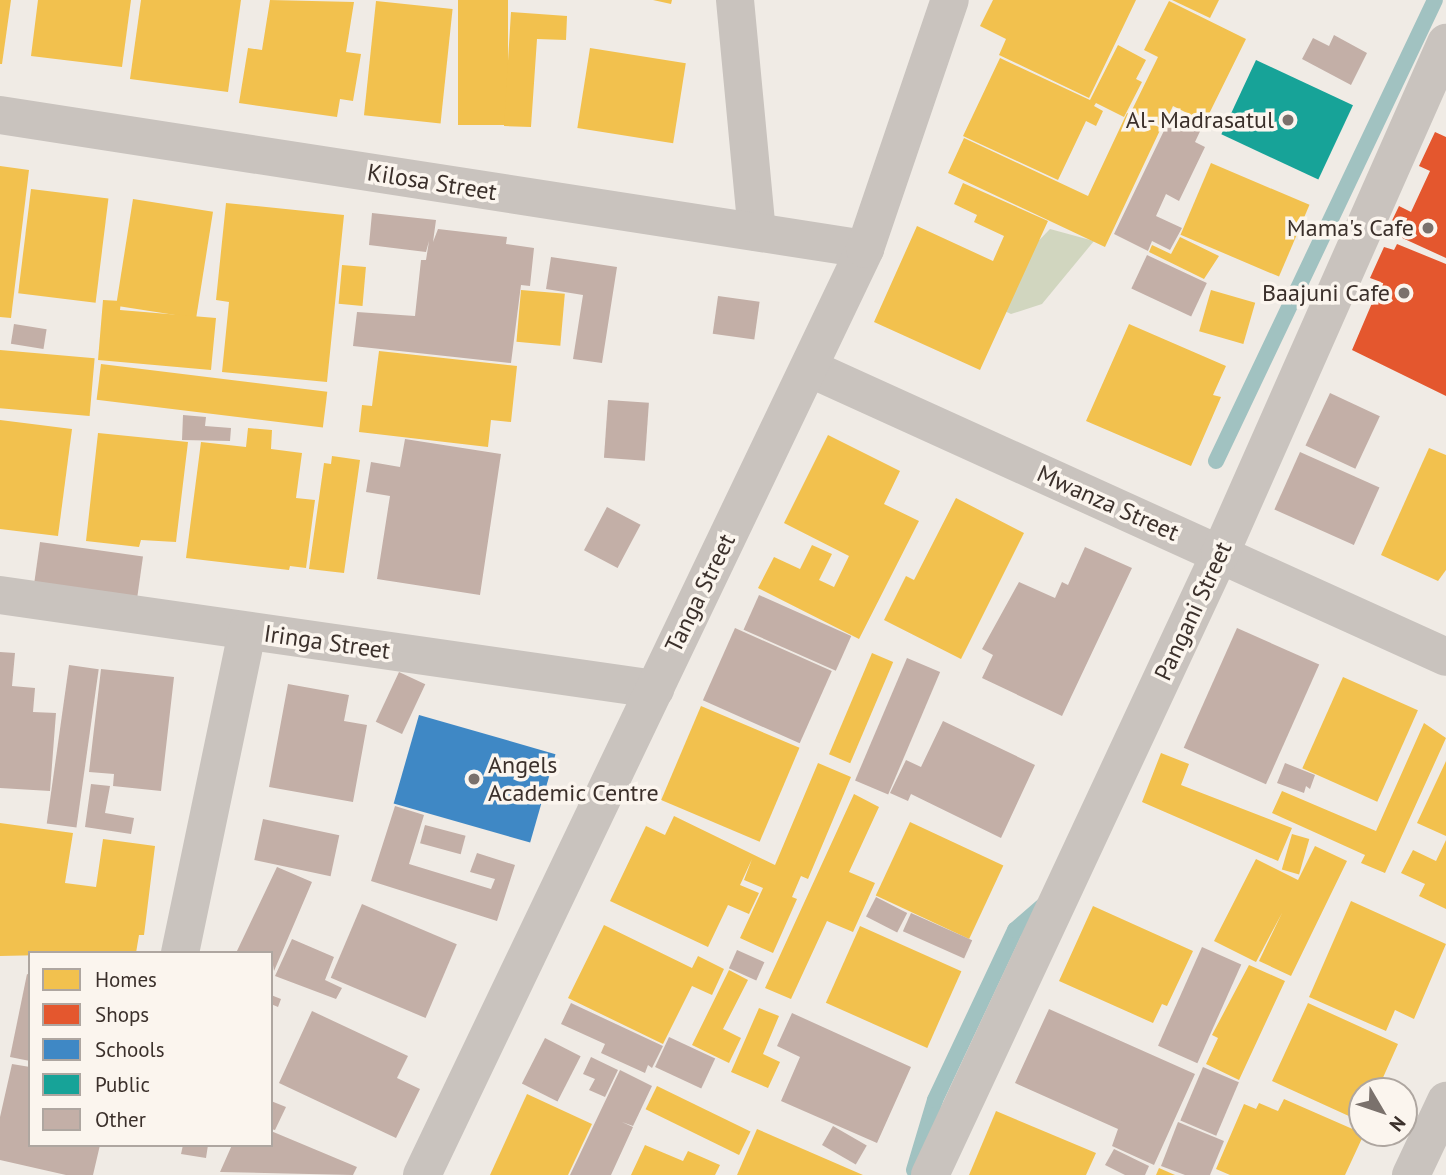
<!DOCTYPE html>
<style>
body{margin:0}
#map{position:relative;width:1446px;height:1175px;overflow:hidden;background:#f0ebe5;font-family:"PT Sans",sans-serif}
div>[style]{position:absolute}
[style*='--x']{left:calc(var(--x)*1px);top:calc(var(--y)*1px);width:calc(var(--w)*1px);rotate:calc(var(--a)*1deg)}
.green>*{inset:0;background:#d1d6bf}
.homes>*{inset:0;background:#f2c14e;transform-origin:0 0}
.shops>*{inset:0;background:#e4572e}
.schools>*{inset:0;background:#3f88c5;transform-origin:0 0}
.public>*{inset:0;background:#17a398;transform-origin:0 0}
.stream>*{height:16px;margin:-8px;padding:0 8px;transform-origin:8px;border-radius:8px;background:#a1c2c1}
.building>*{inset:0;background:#c3afa7;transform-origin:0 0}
.street>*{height:38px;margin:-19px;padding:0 19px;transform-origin:19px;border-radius:19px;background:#c9c3be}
.dots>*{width:19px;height:19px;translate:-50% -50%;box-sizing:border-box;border:4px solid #fbf5ee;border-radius:50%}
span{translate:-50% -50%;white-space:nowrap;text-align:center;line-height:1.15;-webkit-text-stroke:7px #fbf5ee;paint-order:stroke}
.poi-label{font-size:24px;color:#3b302b}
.right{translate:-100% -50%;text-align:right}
.left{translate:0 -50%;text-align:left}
.street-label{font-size:24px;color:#3b302b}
.legend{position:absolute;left:28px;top:951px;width:245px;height:196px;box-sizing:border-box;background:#fbf5ee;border:2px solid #aea6a0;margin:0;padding:9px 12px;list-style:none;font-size:21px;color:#3b302b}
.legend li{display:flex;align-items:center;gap:14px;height:35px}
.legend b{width:35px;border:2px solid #aea6a0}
.north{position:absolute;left:1348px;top:1077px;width:70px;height:70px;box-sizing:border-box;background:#fbf5ee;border:2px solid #aea6a0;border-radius:50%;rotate:129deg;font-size:19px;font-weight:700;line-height:28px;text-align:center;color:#3b302b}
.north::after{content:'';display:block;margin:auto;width:24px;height:32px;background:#7a716c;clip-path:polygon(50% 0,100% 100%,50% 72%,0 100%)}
</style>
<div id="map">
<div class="green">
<div style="clip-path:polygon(1050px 229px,1094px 241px,1042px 304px,1011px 314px,981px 300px)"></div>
</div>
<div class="homes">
<div style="clip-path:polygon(0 0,11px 0,2px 64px,0 64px)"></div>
<div style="clip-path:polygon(38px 0,131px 0,122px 67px,31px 56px)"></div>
<div style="clip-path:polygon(141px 0,241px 0,228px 92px,130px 79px)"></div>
<div style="clip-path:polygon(270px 0,354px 2px,346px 52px,361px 54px,353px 101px,340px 99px,337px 117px,239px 103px,248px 48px,262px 50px)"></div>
<div style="left:458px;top:0;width:50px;height:125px"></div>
<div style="clip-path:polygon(653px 0,672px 0,671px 4px)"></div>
<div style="clip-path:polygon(993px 0,1136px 0,1089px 98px,999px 55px,1006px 39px,980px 26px)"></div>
<div style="clip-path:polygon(1172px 0,1219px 0,1210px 18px)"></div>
<div style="left:376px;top:1px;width:77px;height:115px;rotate:6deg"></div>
<div style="clip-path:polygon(1169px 1px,1246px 39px,1205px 122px,1173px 106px,1163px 127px,1131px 112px,1158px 57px,1144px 50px)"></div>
<div style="clip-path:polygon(511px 12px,567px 16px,566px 40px,537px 39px,531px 127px,504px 126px)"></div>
<div style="clip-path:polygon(1118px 45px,1146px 60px,1136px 79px,1142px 82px,1124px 117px,1096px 103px,1094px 106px,1103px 111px,1096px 126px,1086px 121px,1058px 180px,963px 136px,1000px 58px,1090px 100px)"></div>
<div style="left:590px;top:48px;width:97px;height:81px;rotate:9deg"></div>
<div style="clip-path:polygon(1127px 113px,1161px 128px,1105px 247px,948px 173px,964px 138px,1088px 196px)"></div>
<div style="left:1211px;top:163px;width:107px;height:78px;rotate:23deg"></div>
<div style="clip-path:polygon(0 166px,29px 170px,11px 318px,0 317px)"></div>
<div style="clip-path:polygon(963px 183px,1048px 221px,980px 370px,874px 322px,917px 226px,993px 261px,1004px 236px,974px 222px,977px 215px,954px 204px)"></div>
<div style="left:31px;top:189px;width:78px;height:105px;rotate:7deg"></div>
<div style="left:133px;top:199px;width:81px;height:108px;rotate:9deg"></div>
<div style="clip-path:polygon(226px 203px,344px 215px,327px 382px,222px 372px,229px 302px,216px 300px)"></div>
<div style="clip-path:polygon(1180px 237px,1219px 256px,1204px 279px,1149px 252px,1152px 245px,1171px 254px)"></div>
<div style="left:342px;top:265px;width:24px;height:39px;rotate:5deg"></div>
<div style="left:521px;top:290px;width:44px;height:52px;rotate:5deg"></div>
<div style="left:1211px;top:290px;width:46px;height:43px;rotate:16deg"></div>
<div style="clip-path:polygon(103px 300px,121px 301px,120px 310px,216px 318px,211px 370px,98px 360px)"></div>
<div style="clip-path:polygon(1129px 324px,1226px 366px,1213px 395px,1221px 397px,1191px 466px,1086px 421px)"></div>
<div style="left:0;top:350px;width:95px;height:58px;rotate:5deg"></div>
<div style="clip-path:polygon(379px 351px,517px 366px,511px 422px,491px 420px,488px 447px,359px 432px,362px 405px,372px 406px)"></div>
<div style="left:101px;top:364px;width:228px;height:36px;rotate:7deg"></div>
<div style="clip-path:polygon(0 420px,72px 429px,58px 536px,0 529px)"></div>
<div style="clip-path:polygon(248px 428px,272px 430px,271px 449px,302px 453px,296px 498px,315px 500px,306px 568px,290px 566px,289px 570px,186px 558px,201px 442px,246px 447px)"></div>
<div style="clip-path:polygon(98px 433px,188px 442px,176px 542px,141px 540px,139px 547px,86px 541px)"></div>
<div style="clip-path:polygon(828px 435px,900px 471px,884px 504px,919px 521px,859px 639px,758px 588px,774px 557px,800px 569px,812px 545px,832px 554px,819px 580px,834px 587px,849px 556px,784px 523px)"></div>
<div style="clip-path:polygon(1429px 448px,1446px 455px,1446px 570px,1438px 581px,1381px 555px)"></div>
<div style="clip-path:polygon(332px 456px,360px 460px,344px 573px,309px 569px,324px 463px,331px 464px)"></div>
<div style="clip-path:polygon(956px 498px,1024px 533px,961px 659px,884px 620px,906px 576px,914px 580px)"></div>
<div style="left:872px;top:653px;width:23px;height:110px;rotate:23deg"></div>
<div style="left:1343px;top:677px;width:82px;height:100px;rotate:24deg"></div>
<div style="left:701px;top:706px;width:107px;height:102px;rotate:23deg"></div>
<div style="clip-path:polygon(1424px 723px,1446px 738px,1385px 873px,1361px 863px,1365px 855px,1272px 813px,1282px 791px,1376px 831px)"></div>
<div style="clip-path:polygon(1161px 753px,1189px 764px,1181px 785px,1292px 828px,1278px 861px,1142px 802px)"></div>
<div style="clip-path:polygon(1446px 761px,1446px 836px,1417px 823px)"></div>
<div style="clip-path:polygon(818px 763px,851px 777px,808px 879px,801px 876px,792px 897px,797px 899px,773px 953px,740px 938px,763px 888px,744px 880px,752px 859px,740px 885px,759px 893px,749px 914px,728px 905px,708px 947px,610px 901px,646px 826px,665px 835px,674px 816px,775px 865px)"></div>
<div style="clip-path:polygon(854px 794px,879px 807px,849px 872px,875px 883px,853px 932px,827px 921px,791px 999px,765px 988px)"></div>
<div style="left:910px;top:822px;width:103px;height:81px;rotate:25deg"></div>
<div style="clip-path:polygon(0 823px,73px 833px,65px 883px,96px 887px,103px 839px,155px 846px,144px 935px,139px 935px,136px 953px,0 956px)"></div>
<div style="left:1292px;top:834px;width:18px;height:37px;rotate:16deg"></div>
<div style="clip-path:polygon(1446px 840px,1446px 909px,1419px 896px,1425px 884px,1401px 873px,1413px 850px,1436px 861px)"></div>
<div style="clip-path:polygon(1315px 846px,1347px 861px,1291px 976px,1259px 961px,1282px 913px,1256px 962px,1214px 941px,1256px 859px,1298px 880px)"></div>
<div style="clip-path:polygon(1351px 901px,1446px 944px,1414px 1019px,1395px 1010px,1386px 1031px,1309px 997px)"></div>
<div style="clip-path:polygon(1093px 906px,1193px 951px,1167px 1006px,1162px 1004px,1153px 1023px,1059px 981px)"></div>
<div style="clip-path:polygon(604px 925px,692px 968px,698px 956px,724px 969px,712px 995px,692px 986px,663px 1044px,568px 998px)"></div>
<div style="left:860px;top:926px;width:111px;height:84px;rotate:24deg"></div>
<div style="clip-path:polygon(1249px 965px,1285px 981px,1239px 1080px,1206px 1064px,1218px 1038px,1212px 1035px)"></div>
<div style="clip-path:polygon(729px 970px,748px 980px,723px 1029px,741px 1038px,729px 1063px,692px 1045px)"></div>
<div style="clip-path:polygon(1308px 1003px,1398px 1044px,1377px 1091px,1362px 1091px,1362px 1122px,1272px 1081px)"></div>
<div style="clip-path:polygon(759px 1008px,779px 1016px,763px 1054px,780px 1062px,768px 1088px,731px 1072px)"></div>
<div style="left:657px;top:1086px;width:104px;height:26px;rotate:26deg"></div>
<div style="clip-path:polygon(527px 1094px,592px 1124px,568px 1175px,490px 1175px)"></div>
<div style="clip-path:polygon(1284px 1099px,1364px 1134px,1345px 1175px,1230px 1175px,1216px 1169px,1244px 1104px,1256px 1109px,1259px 1103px,1278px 1111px)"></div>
<div style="clip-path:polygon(996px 1111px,1096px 1153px,1086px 1175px,969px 1175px)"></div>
<div style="clip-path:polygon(757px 1129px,863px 1175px,737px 1175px)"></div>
<div style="clip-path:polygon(645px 1145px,683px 1161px,688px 1151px,720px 1165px,715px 1175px,631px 1175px)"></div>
<div style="clip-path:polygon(1159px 1168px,1175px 1175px,1156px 1175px)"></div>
</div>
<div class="shops">
<div style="clip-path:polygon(1435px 132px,1446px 137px,1446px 258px,1387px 231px,1399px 206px,1411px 212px,1430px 171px,1419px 166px)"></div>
<div style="clip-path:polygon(1397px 244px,1446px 264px,1446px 396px,1352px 350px,1381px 282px,1370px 278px,1384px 247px,1394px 250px)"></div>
</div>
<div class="schools">
<div style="left:419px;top:715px;width:142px;height:92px;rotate:16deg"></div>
</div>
<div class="public">
<div style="left:1256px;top:60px;width:107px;height:82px;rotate:25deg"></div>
</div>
<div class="stream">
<div style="--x:1216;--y:461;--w:510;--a:-64.59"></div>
<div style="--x:914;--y:1170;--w:73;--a:-73.3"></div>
<div style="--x:935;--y:1100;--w:188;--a:-64.8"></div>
<div style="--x:1015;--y:930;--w:38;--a:-41"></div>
</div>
<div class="building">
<div style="clip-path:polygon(1334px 35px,1367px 53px,1351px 85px,1302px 59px,1313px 38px,1329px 46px)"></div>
<div style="clip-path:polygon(1174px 110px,1203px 125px,1195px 142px,1205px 147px,1179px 201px,1166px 194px,1156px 216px,1182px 228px,1170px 250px,1152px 241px,1148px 251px,1114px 234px)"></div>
<div style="clip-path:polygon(372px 213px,436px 220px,433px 242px,438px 229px,507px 237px,506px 244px,534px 248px,530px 286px,521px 285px,511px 363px,353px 346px,357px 312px,415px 316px,421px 260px,426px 260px,429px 241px,426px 252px,369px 245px)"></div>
<div style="left:1147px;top:255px;width:66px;height:37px;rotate:25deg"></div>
<div style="clip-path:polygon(551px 257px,617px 267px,602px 363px,573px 359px,583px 295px,546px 289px)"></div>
<div style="left:718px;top:296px;width:42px;height:38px;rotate:8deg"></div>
<div style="left:14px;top:324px;width:33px;height:20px;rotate:9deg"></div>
<div style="left:1330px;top:393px;width:55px;height:58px;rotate:25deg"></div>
<div style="left:608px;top:400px;width:41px;height:58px;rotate:4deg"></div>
<div style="clip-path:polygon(183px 415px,206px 417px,205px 426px,231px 428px,230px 441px,182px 440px)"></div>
<div style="clip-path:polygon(405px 439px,501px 454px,480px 595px,377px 579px,390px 496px,366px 492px,371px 462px,400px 467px)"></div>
<div style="left:1300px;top:452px;width:87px;height:63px;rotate:24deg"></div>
<div style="left:607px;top:507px;width:38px;height:49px;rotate:28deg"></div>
<div style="left:40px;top:542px;width:104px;height:46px;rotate:8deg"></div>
<div style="clip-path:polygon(1085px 547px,1132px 568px,1062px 716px,982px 678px,993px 655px,982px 649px,1019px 582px,1055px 598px,1062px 582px,1068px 585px)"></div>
<div style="left:759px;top:595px;width:101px;height:38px;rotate:24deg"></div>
<div style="left:735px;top:628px;width:106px;height:79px;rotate:24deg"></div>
<div style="left:1237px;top:628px;width:90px;height:131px;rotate:24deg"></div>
<div style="clip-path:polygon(0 652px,15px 653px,12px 686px,35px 688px,33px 712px,56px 713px,50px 791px,0 788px)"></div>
<div style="left:907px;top:658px;width:36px;height:133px;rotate:23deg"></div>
<div style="left:69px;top:665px;width:30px;height:160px;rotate:8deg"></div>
<div style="clip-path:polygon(101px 669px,174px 677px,161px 791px,113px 786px,114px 774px,89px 772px)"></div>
<div style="left:399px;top:672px;width:29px;height:55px;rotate:25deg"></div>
<div style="clip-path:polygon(288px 684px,349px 695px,344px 721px,367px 725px,353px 802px,269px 787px)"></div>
<div style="clip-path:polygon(943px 721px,1035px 765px,1001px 838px,911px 794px,908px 801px,890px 793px,906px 760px,921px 767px)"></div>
<div style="clip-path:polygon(1285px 763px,1315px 775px,1310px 789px,1306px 786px,1304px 793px,1277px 783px)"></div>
<div style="clip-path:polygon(91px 784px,110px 786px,105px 813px,134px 818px,131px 834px,85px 827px)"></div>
<div style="clip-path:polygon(395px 806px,424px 815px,409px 864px,491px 889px,495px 879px,470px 872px,477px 853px,515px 865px,497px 921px,371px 881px)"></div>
<div style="left:263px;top:819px;width:78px;height:42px;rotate:12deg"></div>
<div style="left:425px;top:825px;width:42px;height:19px;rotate:15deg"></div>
<div style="clip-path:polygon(277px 867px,312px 882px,274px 971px,271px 953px,236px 953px)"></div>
<div style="left:876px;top:897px;width:35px;height:22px;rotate:27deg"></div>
<div style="left:362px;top:904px;width:103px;height:80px;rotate:23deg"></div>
<div style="left:911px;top:913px;width:67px;height:20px;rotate:24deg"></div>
<div style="clip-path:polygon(292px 939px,334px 957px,325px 980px,342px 988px,336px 999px,275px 976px)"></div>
<div style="left:1202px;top:947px;width:43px;height:108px;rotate:24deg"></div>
<div style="left:737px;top:950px;width:30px;height:20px;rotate:24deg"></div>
<div style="clip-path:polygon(27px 974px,30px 975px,30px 1061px,10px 1057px)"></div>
<div style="clip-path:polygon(271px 995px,281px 999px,278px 1007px,271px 1004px)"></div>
<div style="clip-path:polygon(571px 1003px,663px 1046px,652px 1068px,648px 1065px,645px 1073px,601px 1053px,605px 1044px,561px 1024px)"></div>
<div style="clip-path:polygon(1049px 1009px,1195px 1074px,1154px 1165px,1112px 1146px,1118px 1129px,1015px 1083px)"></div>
<div style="clip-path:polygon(312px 1011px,408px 1056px,397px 1078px,420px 1089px,396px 1138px,279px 1083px)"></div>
<div style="clip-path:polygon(792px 1013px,911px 1067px,877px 1143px,781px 1101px,800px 1057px,777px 1046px)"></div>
<div style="left:669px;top:1037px;width:51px;height:33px;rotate:25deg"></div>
<div style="left:545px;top:1038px;width:40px;height:51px;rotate:27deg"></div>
<div style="clip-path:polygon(591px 1057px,618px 1070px,605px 1097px,589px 1090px,595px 1079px,583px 1074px)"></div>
<div style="clip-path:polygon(12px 1064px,30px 1067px,30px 1145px,100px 1145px,93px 1175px,66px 1175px,0 1160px,0 1117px)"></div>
<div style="left:1203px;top:1067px;width:39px;height:58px;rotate:23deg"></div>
<div style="clip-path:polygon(620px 1070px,652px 1086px,633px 1126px,622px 1122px,633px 1127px,611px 1175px,570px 1175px)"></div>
<div style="clip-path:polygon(271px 1101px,286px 1107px,275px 1130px,271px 1129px)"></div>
<div style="clip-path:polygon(1178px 1122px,1224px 1141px,1210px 1175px,1185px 1175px,1161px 1166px)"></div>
<div style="left:833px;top:1126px;width:39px;height:22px;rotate:30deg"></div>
<div style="clip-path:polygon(271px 1131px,357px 1167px,353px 1175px,220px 1172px,232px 1145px,271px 1145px)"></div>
<div style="clip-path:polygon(183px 1145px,208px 1145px,206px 1158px,181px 1154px)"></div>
<div style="clip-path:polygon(1114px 1149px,1149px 1166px,1145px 1175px,1125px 1175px,1105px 1165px)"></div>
</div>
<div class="street">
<div style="--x:735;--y:0;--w:233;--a:84.6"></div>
<div style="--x:0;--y:115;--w:875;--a:8.81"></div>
<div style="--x:809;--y:368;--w:699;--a:24.4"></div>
<div style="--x:0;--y:595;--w:662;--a:8.17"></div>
<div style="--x:180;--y:953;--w:329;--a:-78.2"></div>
<div style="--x:422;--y:1175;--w:1027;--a:-64.43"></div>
<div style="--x:865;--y:249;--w:263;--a:-71.2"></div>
<div style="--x:930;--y:1175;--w:685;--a:-64.97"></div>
<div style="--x:1220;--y:554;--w:559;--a:-66.14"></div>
<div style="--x:1411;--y:1175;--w:82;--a:-64.7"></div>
</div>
<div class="dots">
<div style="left:1288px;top:120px;background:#7a716c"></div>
<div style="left:1428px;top:228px;background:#7a716c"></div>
<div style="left:1404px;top:293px;background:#7a716c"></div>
<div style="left:474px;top:779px;background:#7a716c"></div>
</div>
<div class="poi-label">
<span class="right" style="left:1274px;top:120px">Al- Madrasatul</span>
<span class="right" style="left:1414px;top:228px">Mama's Cafe</span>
<span class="right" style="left:1390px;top:293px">Baajuni Cafe</span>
<span class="left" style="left:488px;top:779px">Angels<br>Academic Centre</span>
</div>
<div class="street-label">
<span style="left:432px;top:182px;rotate:9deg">Kilosa Street</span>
<span style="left:1108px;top:503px;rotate:24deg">Mwanza Street</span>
<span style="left:700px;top:593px;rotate:-64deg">Tanga Street</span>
<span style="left:1193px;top:611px;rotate:-65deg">Pangani Street</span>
<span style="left:327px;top:642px;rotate:8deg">Iringa Street</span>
</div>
<ul class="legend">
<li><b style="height:19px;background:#f2c14e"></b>Homes</li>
<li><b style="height:19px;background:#e4572e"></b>Shops</li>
<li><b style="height:19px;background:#3f88c5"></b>Schools</li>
<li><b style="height:19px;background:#17a398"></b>Public</li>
<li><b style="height:19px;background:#c3afa7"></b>Other</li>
</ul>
<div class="north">N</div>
</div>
